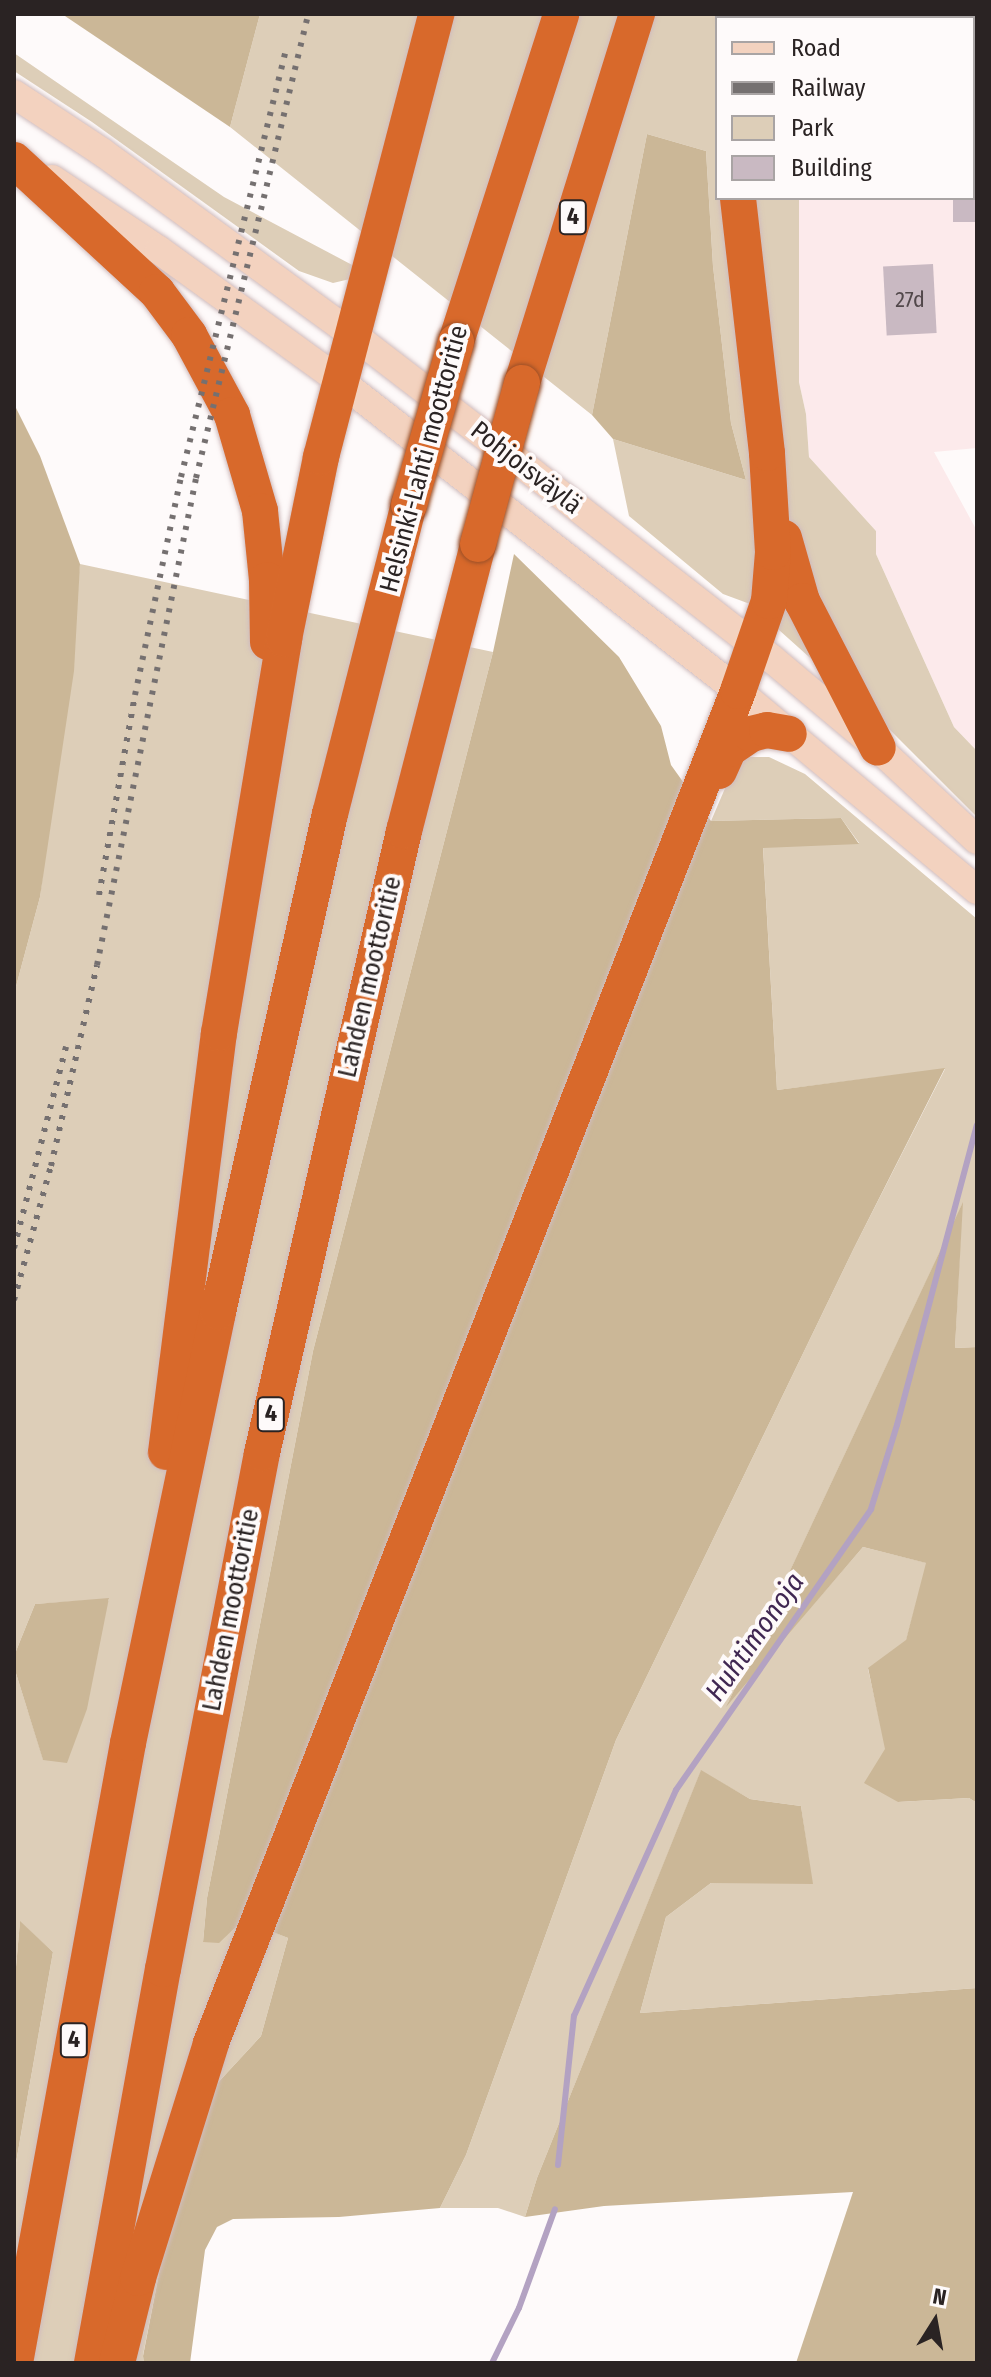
<!DOCTYPE html>
<meta charset="utf-8">
<style>
body{margin:0}
#map{position:relative;width:991px;height:2377px;overflow:hidden;background:#fefafa;font-family:"Fira Sans Condensed",sans-serif}
div>[style]{position:absolute}
[style*='--x']{left:calc(var(--x)*1px);top:calc(var(--y)*1px);width:calc(var(--w)*1px);rotate:calc(var(--a)*1deg)}
.built>*{inset:0;background:#fceaeb}
.green>*{inset:0;background:#ddceb8}
.forest>*{inset:0;background:#cbb797}
.stream>*{height:6px;margin:-3px;padding:0 3px;transform-origin:3px;border-radius:3px;background:#b3a2c2}
.building>*{inset:0;background:#c9b9c2;transform-origin:0 0}
.roads{filter:drop-shadow(0 0 2px #d0bcbd) drop-shadow(0 0 2px #d0bcbd)}
.secondary>*{height:28px;margin:-14px;padding:0 14px;transform-origin:14px;border-radius:14px;background:#f3d2bf}
.highway>*{height:36px;margin:-18px;padding:0 18px;transform-origin:18px;border-radius:18px;background:#d8692b}
.rail>*{height:6px;margin-top:-3px;transform-origin:0;background:repeating-linear-gradient(90deg,#757070 0 4px,transparent 0 12px)}
.bridges{filter:drop-shadow(0 0 2px #9b5028) drop-shadow(0 0 2px #9b5028)}
.highway-bridge>*{height:36px;margin:-18px;padding:0 18px;transform-origin:18px;border-radius:18px;background:#d8692b}
span{translate:-50% -50%;white-space:nowrap;text-align:center;line-height:1.15;-webkit-text-stroke:8px #fefafa;paint-order:stroke}
.number-label{font-size:22px;color:#52484b}
.number-label span{-webkit-text-stroke-width:0}
.shield-label span{padding:2px 6px;background:#fefafa;border:2px solid;border-radius:6px;-webkit-text-stroke-width:0}
.shield-label{font-size:24px;color:#2a2323;font-weight:700}
.street-label{font-size:26px;color:#2a2323}
.water-label{font-size:28px;color:#402752;font-style:italic}
.frame{position:absolute;inset:0;border:16px solid #2a2323;pointer-events:none}
.legend{position:absolute;left:715px;top:16px;width:260px;height:184px;box-sizing:border-box;background:#fefafa;border:2px solid #a9a4a4;margin:0;padding:10px 14px;list-style:none;font-size:24px;color:#2a2323}
.legend li{display:flex;align-items:center;gap:16px;height:40px}
.legend b{width:40px;border:2px solid #a9a4a4}
.north{position:absolute;left:895px;top:2281px;width:80px;height:80px;-webkit-text-stroke:6px #fefafa;paint-order:stroke;rotate:11deg;font-size:22px;font-weight:700;line-height:32px;text-align:center;color:#2a2323}
.north::after{content:'';display:block;margin:auto;width:28px;height:36px;background:#2a2323;clip-path:polygon(50% 0,100% 100%,50% 72%,0 100%)}
</style>
<div id="map">
<div class="built">
<div style="clip-path:polygon(973px 26px,977px 26px,977px 448px,934px 452px,977px 531px,977px 751px,954px 727px,876px 554px,876px 531px,809px 457px,806px 414px,799px 382px,796px 238px,799px 198px,973px 198px)"></div>
</div>
<div class="green">
<div style="clip-path:polygon(260px 14px,804px 14px,800px 18px,717px 18px,717px 198px,799px 198px,799px 382px,806px 414px,809px 457px,876px 531px,876px 554px,954px 727px,977px 751px,977px 817px,885px 725px,750px 604px,723px 594px,629px 516px,613px 439px,746px 480px,731px 423px,713px 266px,706px 151px,647px 134px,592px 415px,230px 127px)"></div>
<div style="clip-path:polygon(14px 53px,224px 197px,356px 267px,350px 279px,333px 283px,299px 271px,92px 122px,14px 71px)"></div>
<div style="clip-path:polygon(80px 564px,493px 652px,313px 1351px,207px 1898px,203px 1942px,243px 1919px,288px 1938px,261px 2036px,212px 2089px,170px 2218px,143px 2355px,144px 2363px,14px 2363px,14px 2174px,53px 1952px,20px 1922px,14px 1990px,14px 1667px,43px 1759px,109px 1599px,35px 1604px,14px 1656px,14px 994px,40px 897px)"></div>
<div style="clip-path:polygon(748px 757px,769px 757px,805px 774px,977px 919px,977px 1347px,955px 1348px,962px 1205px,728px 1703px,863px 1547px,927px 1563px,906px 1641px,868px 1669px,898px 1802px,969px 1798px,977px 1803px,977px 1988px,640px 2013px,666px 1917px,711px 1883px,812px 1883px,801px 1806px,750px 1799px,701px 1771px,537px 2178px,525px 2217px,498px 2208px,440px 2208px,466px 2155px,616px 1740px,854px 1248px,945px 1069px,777px 1090px,763px 847px,859px 843px,841px 818px,711px 821px,735px 765px)"></div>
</div>
<div class="forest">
<div style="clip-path:polygon(62px 14px,260px 14px,230px 127px)"></div>
<div style="clip-path:polygon(804px 14px,977px 14px,977px 26px,973px 26px,973px 18px,800px 18px)"></div>
<div style="clip-path:polygon(647px 134px,706px 151px,713px 266px,731px 423px,746px 480px,613px 439px,592px 415px)"></div>
<div style="clip-path:polygon(14px 404px,40px 456px,80px 564px,74px 671px,40px 897px,14px 994px)"></div>
<div style="clip-path:polygon(514px 554px,619px 657px,661px 726px,671px 765px,711px 821px,841px 818px,859px 844px,763px 848px,777px 1090px,945px 1068px,854px 1248px,616px 1740px,466px 2155px,440px 2208px,339px 2217px,233px 2219px,217px 2227px,205px 2250px,190px 2363px,144px 2363px,143px 2356px,170px 2217px,212px 2089px,261px 2036px,288px 1938px,243px 1920px,219px 1943px,203px 1942px,207px 1898px,313px 1351px,493px 652px)"></div>
<div style="clip-path:polygon(963px 1202px,955px 1348px,977px 1347px,977px 1803px,969px 1798px,898px 1802px,864px 1783px,885px 1749px,868px 1668px,906px 1640px,926px 1563px,863px 1547px,726px 1707px)"></div>
<div style="clip-path:polygon(109px 1598px,87px 1709px,67px 1763px,43px 1760px,14px 1667px,14px 1656px,35px 1604px)"></div>
<div style="clip-path:polygon(701px 1770px,750px 1799px,801px 1806px,813px 1884px,711px 1883px,666px 1917px,640px 2013px,977px 1988px,977px 2363px,796px 2363px,853px 2192px,604px 2206px,525px 2217px,537px 2178px)"></div>
<div style="clip-path:polygon(20px 1921px,53px 1952px,14px 2174px,14px 1990px)"></div>
</div>
<div class="stream">
<div style="--x:558;--y:2165;--w:150;--a:-83.9"></div>
<div style="--x:574;--y:2016;--w:248;--a:-65.7"></div>
<div style="--x:676;--y:1790;--w:342;--a:-55.2"></div>
<div style="--x:871;--y:1509;--w:88;--a:-72.8"></div>
<div style="--x:897;--y:1425;--w:310;--a:-75.1"></div>
<div style="--x:492;--y:2363;--w:61;--a:-63.9"></div>
<div style="--x:519;--y:2308;--w:105;--a:-70"></div>
</div>
<div class="building">
<div style="left:953px;top:198px;width:24px;height:24px"></div>
<div style="left:933px;top:264px;width:69px;height:50px;rotate:87deg"></div>
</div>
<div class="roads">
<div class="secondary">
<div style="--x:14;--y:94;--w:105;--a:33.4"></div>
<div style="--x:102;--y:152;--w:309;--a:36.1"></div>
<div style="--x:352;--y:334;--w:228;--a:37.5"></div>
<div style="--x:533;--y:473;--w:303;--a:37.9"></div>
<div style="--x:772;--y:659;--w:138;--a:40"></div>
<div style="--x:878;--y:748;--w:135;--a:42.9"></div>
<div style="--x:52;--y:179;--w:128;--a:33.6"></div>
<div style="--x:159;--y:250;--w:223;--a:35.9"></div>
<div style="--x:340;--y:381;--w:504;--a:37.91"></div>
<div style="--x:738;--y:691;--w:311;--a:39.8"></div>
</div>
<div class="highway">
<div style="--x:737;--y:18;--w:4;--a:-90"></div>
<div style="--x:14;--y:160;--w:195;--a:42.7"></div>
<div style="--x:157;--y:292;--w:54;--a:53.3"></div>
<div style="--x:189;--y:335;--w:91;--a:61.7"></div>
<div style="--x:232;--y:415;--w:100;--a:73.7"></div>
<div style="--x:260;--y:511;--w:69;--a:84.2"></div>
<div style="--x:267;--y:580;--w:62;--a:89.1"></div>
<div style="--x:456;--y:342;--w:344;--a:-72.2"></div>
<div style="--x:522;--y:383;--w:387;--a:-72.7"></div>
<div style="--x:784;--y:538;--w:66;--a:74.1"></div>
<div style="--x:802;--y:601;--w:165;--a:62.7"></div>
<div style="--x:719;--y:771;--w:24;--a:-66"></div>
<div style="--x:729;--y:749;--w:27;--a:-34"></div>
<div style="--x:751;--y:734;--w:16;--a:-14"></div>
<div style="--x:767;--y:730;--w:22;--a:10"></div>
<div style="--x:166;--y:1452;--w:422;--a:-82.8"></div>
<div style="--x:219;--y:1033;--w:399;--a:-80.6"></div>
<div style="--x:284;--y:639;--w:186;--a:-78.5"></div>
<div style="--x:321;--y:457;--w:458;--a:-75.4"></div>
<div style="--x:15;--y:2363;--w:630;--a:-79.67"></div>
<div style="--x:128;--y:1743;--w:440;--a:-78.2"></div>
<div style="--x:218;--y:1312;--w:510;--a:-77.33"></div>
<div style="--x:330;--y:814;--w:319;--a:-75.7"></div>
<div style="--x:92;--y:2363;--w:400;--a:-79.8"></div>
<div style="--x:163;--y:1969;--w:525;--a:-79.14"></div>
<div style="--x:262;--y:1453;--w:638;--a:-77.14"></div>
<div style="--x:404;--y:831;--w:296;--a:-75.5"></div>
<div style="--x:117;--y:2363;--w:88;--a:-76.1"></div>
<div style="--x:138;--y:2278;--w:246;--a:-72.7"></div>
<div style="--x:211;--y:2043;--w:1451;--a:-68.7"></div>
<div style="--x:738;--y:691;--w:95;--a:-71"></div>
<div style="--x:769;--y:601;--w:49;--a:-85.3"></div>
<div style="--x:773;--y:552;--w:99;--a:-93.5"></div>
<div style="--x:767;--y:453;--w:257;--a:-96.5"></div>
</div>
</div>
<div class="rail">
<div style="--x:99;--y:895;--w:203;--a:-79.8"></div>
<div style="--x:135;--y:695;--w:223;--a:-78.1"></div>
<div style="--x:181;--y:477;--w:439;--a:-76.2"></div>
<div style="--x:14;--y:1248;--w:208;--a:-75.5"></div>
<div style="--x:14;--y:1300;--w:139;--a:-74.6"></div>
<div style="--x:51;--y:1166;--w:206;--a:-77.1"></div>
<div style="--x:97;--y:965;--w:497;--a:-78.5"></div>
<div style="--x:196;--y:478;--w:477;--a:-76.4"></div>
</div>
<div class="bridges">
<div class="highway-bridge">
<div style="--x:409;--y:505;--w:170;--a:-73.9"></div>
<div style="--x:478;--y:544;--w:167;--a:-74.7"></div>
</div>
</div>
<div class="number-label">
<span style="left:910px;top:300px">27d</span>
</div>
<div class="shield-label">
<span style="left:573px;top:217px">4</span>
<span style="left:271px;top:1414px">4</span>
<span style="left:74px;top:2040px">4</span>
</div>
<div class="street-label">
<span style="left:424px;top:459px;rotate:-75deg">Helsinki-Lahti moottoritie</span>
<span style="left:526px;top:468px;rotate:38deg">Pohjoisväylä</span>
<span style="left:370px;top:977px;rotate:-77deg">Lahden moottoritie</span>
<span style="left:231px;top:1610px;rotate:-79deg">Lahden moottoritie</span>
</div>
<div class="water-label">
<span style="left:755px;top:1637px;rotate:-55deg">Huhtimonoja</span>
</div>
<div class="frame"></div>
<ul class="legend">
<li><b style="height:10px;background:#f3d2bf"></b>Road</li>
<li><b style="height:10px;background:#757070"></b>Railway</li>
<li><b style="height:22px;background:#ddceb8"></b>Park</li>
<li><b style="height:22px;background:#c9b9c2"></b>Building</li>
</ul>
<div class="north">N</div>
</div>
